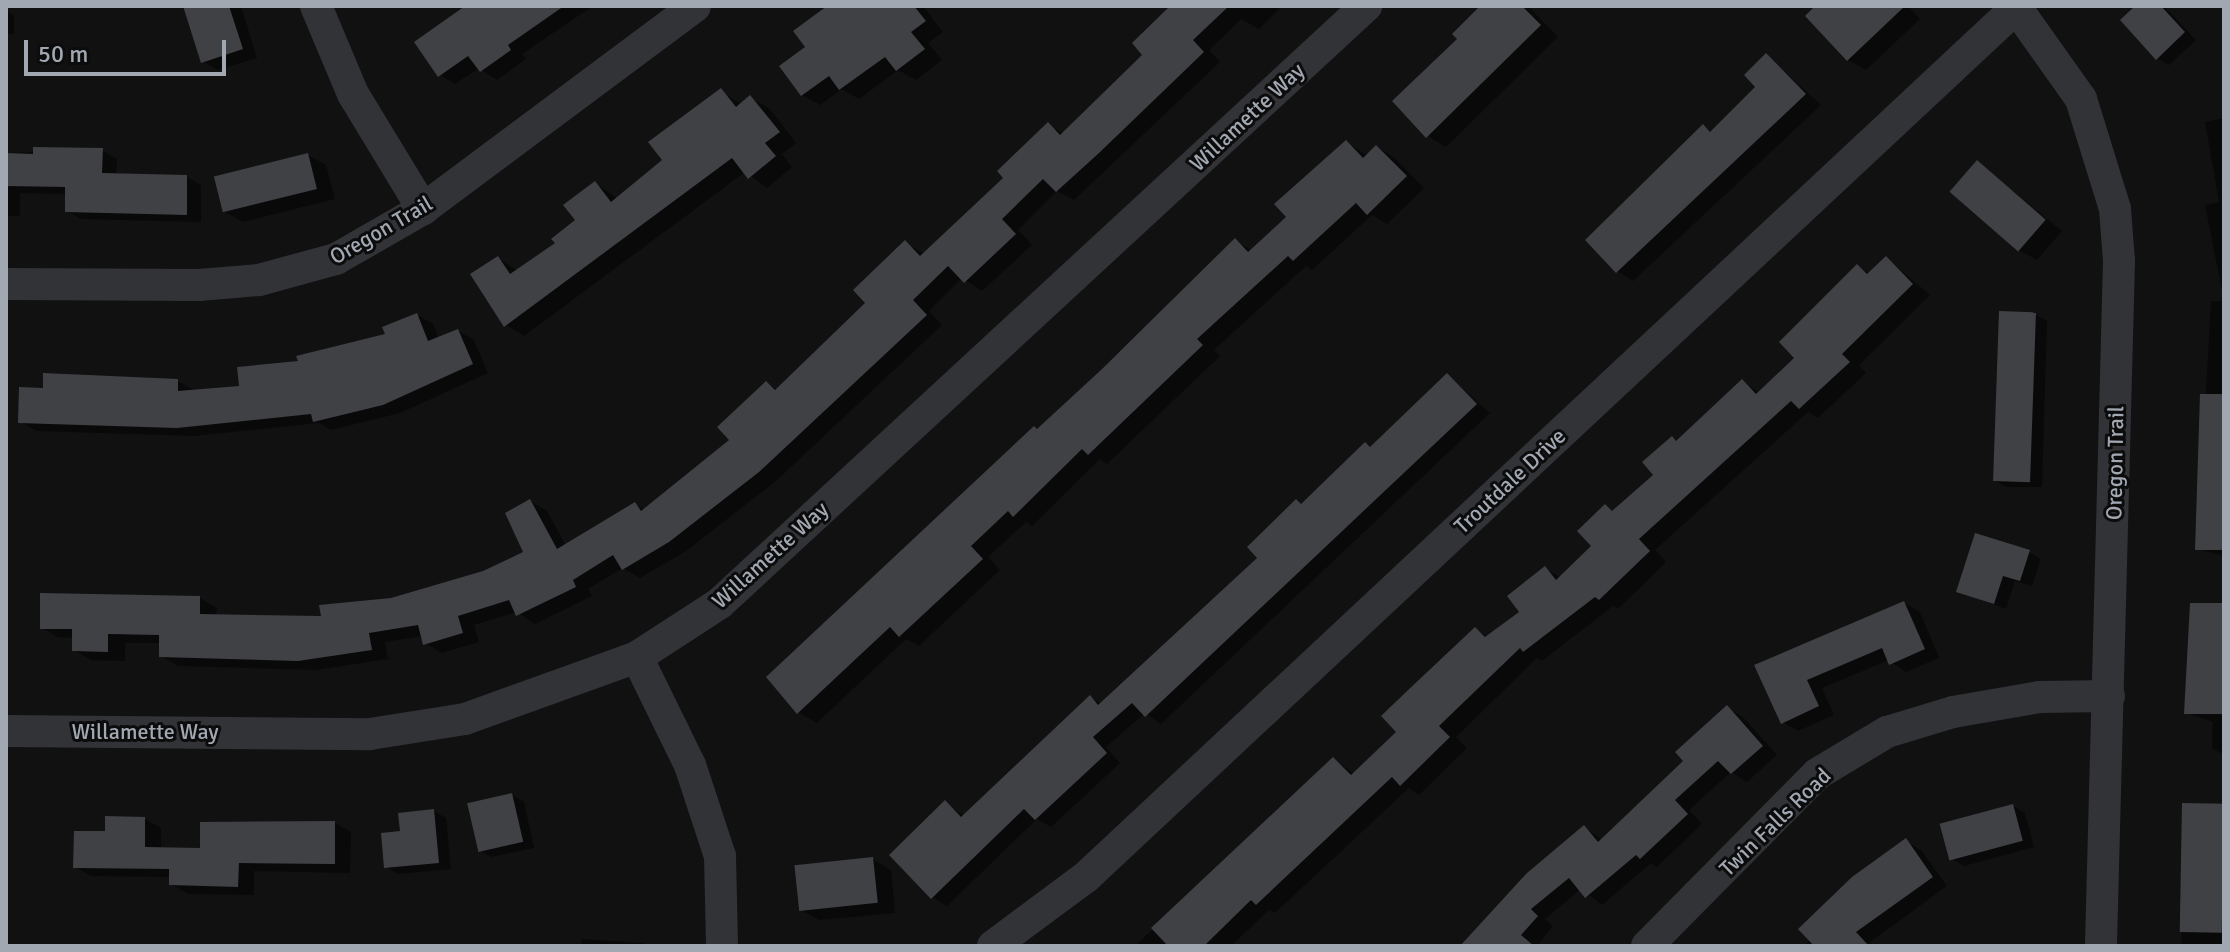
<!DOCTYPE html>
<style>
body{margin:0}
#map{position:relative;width:2230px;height:952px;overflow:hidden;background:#111112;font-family:Signika,sans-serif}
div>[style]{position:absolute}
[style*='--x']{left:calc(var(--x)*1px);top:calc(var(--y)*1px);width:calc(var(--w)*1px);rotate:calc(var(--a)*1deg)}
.shadow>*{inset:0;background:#0007;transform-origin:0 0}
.building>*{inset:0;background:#404145;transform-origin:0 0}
.minor>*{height:32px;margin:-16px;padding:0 16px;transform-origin:16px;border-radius:16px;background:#323337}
span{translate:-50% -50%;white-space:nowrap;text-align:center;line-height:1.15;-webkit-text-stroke:6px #0c0c0d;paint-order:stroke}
.street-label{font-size:22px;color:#a2a8b2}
.frame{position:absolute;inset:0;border:8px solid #a2a8b2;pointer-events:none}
.scale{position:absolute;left:24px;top:40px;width:202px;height:36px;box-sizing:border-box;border:4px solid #a2a8b2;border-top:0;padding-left:10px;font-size:24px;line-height:28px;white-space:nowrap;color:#a2a8b2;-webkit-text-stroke:6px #0c0c0d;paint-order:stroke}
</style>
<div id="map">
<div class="shadow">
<div style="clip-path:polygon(184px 6px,241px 6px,257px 58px,218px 70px,202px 61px)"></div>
<div style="clip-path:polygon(469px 6px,593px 6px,522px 54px,526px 59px,497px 80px,479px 68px,455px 84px,440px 75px)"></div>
<div style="clip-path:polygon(830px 6px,923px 6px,943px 32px,928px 43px,942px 60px,916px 80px,898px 70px,859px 99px,842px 89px,820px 105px,802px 95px,808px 47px)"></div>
<div style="clip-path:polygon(1173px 6px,1282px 6px,1259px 29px,1241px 19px,1209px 50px,1220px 62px,1074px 200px,1057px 191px,1018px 230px,1032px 245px,982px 291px,962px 278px,929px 311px,942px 325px,776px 481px,686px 551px,640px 578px,623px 568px,588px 589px,592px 596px,535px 624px,517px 612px,474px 625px,479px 642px,442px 653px,425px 643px,423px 636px,385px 642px,388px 659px,316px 670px,178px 666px,161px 656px,161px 643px,125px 643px,125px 661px,91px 660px,74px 650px,74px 638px,58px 637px,42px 628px,200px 598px,217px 608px,216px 617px,323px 618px,484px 573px,526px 553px,530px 501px,547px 511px,566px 546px,635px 504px,645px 510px,732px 440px,766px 383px,778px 390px,868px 303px,905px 242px,924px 254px,1006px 178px,1048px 125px,1064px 134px,1145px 55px)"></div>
<div style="clip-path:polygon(1483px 6px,1528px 6px,1558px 37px,1446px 147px,1428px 136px,1460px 39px)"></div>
<div style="clip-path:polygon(1818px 6px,1908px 6px,1920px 19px,1866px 70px,1848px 60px)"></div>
<div style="clip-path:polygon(2138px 6px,2164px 6px,2196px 40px,2169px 65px,2157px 58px)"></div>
<div style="clip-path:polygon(6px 11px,14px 15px,14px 34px,6px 34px)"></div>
<div style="clip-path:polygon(1767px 56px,1821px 105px,1633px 281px,1617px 271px,1703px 126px,1713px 132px,1758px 87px)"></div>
<div style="clip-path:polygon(721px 91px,742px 105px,750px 98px,769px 108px,796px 143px,782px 154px,792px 167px,767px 188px,745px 172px,524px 336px,506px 325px,498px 258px,518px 271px,558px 244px,578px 221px,595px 183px,618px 199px,665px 160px)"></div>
<div style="clip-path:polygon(2224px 118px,2224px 301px,2205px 205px,2219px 202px,2205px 122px)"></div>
<div style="clip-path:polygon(1346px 142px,1368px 156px,1377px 147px,1395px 158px,1424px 188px,1387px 224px,1372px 215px,1312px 270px,1306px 266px,1214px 350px,1220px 356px,1107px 464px,1100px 459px,1032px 526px,1026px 522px,988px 557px,1000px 570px,919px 646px,906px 639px,817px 723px,798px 712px,1038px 430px,1235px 241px,1253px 251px,1288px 218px)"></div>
<div style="clip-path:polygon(102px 150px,117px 159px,116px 176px,187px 177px,201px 185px,201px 222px,81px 219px,67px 211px,67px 194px,20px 193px,20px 216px,6px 216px,6px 153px)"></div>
<div style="clip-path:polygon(308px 155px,326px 165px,335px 199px,243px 222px,225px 212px)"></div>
<div style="clip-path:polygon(1977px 162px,2062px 231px,2037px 260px,2019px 250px)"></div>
<div style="clip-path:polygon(1886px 258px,1930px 295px,1859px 365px,1866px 373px,1818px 418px,1808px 412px,1655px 550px,1666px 562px,1618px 609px,1613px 606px,1542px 661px,1537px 658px,1456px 737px,1467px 748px,1419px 795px,1409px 788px,1275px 913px,1269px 910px,1231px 946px,1135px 946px,1333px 759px,1355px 774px,1399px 732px,1475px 629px,1489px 637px,1522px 612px,1546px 569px,1561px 578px,1594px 546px,1605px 507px,1614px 512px,1655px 475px,1672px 438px,1678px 442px,1742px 382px,1760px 393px,1797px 358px,1858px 267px,1870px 274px)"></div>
<div style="clip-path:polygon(2211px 301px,2224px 301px,2224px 556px,2197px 549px)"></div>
<div style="clip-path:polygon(2035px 314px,2047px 321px,2042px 487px,2006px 487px,1994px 480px)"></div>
<div style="clip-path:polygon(417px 315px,433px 324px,439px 339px,458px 331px,474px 340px,488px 373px,400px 413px,331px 430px,319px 423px,195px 436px,37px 431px,20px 422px,177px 381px,194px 390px,241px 388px,388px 335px)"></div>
<div style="clip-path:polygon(1447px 375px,1490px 413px,1161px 724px,1145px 713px,1106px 747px,1120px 763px,1051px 827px,1037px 819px,947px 906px,932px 897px,945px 803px,964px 816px,1091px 698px,1102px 704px,1260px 558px,1302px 505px,1365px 444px,1372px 448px)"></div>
<div style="clip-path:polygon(2029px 552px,2041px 559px,2032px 586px,2015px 581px,2006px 609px,1959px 591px)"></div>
<div style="clip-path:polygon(1904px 603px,1920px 612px,1939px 658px,1906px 672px,1889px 660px,1822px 688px,1834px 715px,1798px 731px,1783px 722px,1756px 666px)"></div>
<div style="clip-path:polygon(2224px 605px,2224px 755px,2212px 748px,2213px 722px,2186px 713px)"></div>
<div style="clip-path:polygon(1727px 708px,1743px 717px,1777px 755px,1747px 782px,1731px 772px,1689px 810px,1702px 824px,1657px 867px,1651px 863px,1602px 905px,1581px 889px,1545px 919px,1553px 926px,1537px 946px,1463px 946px,1584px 827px,1602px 840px,1685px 761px)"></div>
<div style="clip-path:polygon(512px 795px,524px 802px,534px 848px,491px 857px,479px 850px)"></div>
<div style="left:2184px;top:805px;width:40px;height:141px;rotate:1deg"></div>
<div style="clip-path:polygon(2013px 806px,2025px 813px,2034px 847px,1964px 866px,1952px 859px)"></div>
<div style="clip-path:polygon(434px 811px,446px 818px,451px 869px,398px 874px,386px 867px,402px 833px)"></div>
<div style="clip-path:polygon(145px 819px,161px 828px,161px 849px,202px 850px,335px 823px,351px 832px,350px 873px,254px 871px,254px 895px,188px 894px,171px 884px,171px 877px,91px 876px,75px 867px,107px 833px)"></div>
<div style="clip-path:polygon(1906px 841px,1921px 850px,1947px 886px,1870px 942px,1874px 946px,1804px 946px)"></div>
<div style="clip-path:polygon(873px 859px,891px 870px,895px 913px,819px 920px,801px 910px)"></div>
<div style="clip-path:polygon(582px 939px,643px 943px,649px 946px,581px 946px)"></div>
</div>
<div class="building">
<div style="clip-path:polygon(183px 6px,229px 6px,243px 49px,201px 63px)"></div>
<div style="clip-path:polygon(465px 6px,564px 6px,508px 45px,511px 50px,480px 72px,468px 56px,438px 77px,414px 42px)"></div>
<div style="clip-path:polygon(827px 6px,914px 6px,926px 21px,911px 32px,925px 49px,896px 71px,885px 57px,839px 90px,829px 76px,801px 96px,779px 66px,805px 47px,793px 31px)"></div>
<div style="clip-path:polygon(1170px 6px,1229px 6px,1193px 40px,1204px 52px,1099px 153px,1056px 192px,1043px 179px,1002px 219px,1016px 234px,964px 283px,948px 266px,913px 300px,927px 315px,759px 472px,669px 542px,622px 570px,613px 555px,573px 580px,576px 587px,516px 616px,509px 600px,458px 616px,463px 633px,423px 645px,418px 625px,369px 633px,372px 650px,298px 661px,159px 657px,159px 635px,108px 634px,108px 652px,72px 651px,72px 629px,40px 629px,40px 593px,200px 596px,200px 614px,321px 616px,319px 605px,391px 598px,483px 571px,523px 552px,505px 513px,530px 499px,557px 549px,635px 502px,641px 511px,729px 440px,717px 427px,766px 381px,775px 390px,865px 303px,853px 290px,905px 240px,920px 256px,1003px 178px,997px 171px,1048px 122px,1060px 135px,1142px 55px,1132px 43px)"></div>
<div style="clip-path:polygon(1480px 6px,1522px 6px,1541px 25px,1426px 138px,1392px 101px,1457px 39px,1452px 34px)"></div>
<div style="clip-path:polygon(1815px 6px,1905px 6px,1847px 61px,1805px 16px)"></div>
<div style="clip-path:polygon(2135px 6px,2161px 6px,2185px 32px,2156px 60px,2120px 20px)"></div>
<div style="clip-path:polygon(1766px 53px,1806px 94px,1616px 273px,1585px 240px,1703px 124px,1710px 132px,1755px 87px,1744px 75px)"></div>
<div style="clip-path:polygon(721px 88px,736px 107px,750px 95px,780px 132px,765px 143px,776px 156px,748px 179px,732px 158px,504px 327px,470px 274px,498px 256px,510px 274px,555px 243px,551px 239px,575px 220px,563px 205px,595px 181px,611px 202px,662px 160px,648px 142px)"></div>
<div style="clip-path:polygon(1346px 140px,1363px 158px,1376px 145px,1407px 176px,1367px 215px,1356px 203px,1293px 261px,1288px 256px,1197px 339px,1203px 345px,1088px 455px,1082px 449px,1013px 517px,1008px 511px,971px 546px,983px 559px,899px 637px,890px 627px,797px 714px,766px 677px,1034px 426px,1037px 429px,1102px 369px,1235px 238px,1248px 252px,1286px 217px,1274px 204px)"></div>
<div style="clip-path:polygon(33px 147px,103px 148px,102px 173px,187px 175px,187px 215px,65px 212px,65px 187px,6px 186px,6px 153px,33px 154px)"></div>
<div style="left:308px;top:153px;width:37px;height:97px;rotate:76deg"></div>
<div style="left:1977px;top:160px;width:91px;height:42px;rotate:41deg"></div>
<div style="clip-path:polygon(1886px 256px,1913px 284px,1842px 354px,1850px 362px,1799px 409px,1791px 401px,1639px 539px,1650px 551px,1599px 600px,1595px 597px,1523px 652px,1520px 648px,1439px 726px,1450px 737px,1400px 786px,1392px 777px,1256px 905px,1251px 900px,1204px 946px,1168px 946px,1151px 928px,1333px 757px,1351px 775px,1396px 732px,1381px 716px,1406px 692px,1475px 627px,1485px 637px,1519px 612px,1507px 596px,1545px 566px,1556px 580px,1591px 546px,1577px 531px,1605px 504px,1612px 511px,1653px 475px,1642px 462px,1672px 436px,1676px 441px,1742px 379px,1756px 394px,1794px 358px,1779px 342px,1857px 264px,1867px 274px)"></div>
<div style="left:1999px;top:311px;width:37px;height:170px;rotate:2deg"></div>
<div style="clip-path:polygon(417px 313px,428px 341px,458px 329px,473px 364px,383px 405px,313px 422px,311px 414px,177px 428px,18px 423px,19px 387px,43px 388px,43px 373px,178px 379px,178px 391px,239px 386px,237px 367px,298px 361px,296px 356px,385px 334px,382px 327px)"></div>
<div style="clip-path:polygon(1447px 373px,1477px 404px,1145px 717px,1132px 703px,1093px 737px,1107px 753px,1035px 820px,1024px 809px,931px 899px,889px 855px,945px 800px,961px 817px,1090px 695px,1098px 705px,1257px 558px,1247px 547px,1296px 499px,1301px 504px,1365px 442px,1370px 447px)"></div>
<div style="clip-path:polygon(2200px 394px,2224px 394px,2224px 550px,2195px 550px)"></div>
<div style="clip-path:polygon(1975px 533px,2030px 550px,2020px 581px,2003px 576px,1994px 604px,1956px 592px)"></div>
<div style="clip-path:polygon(1904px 601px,1925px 649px,1889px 665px,1882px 648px,1807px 680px,1819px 706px,1781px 724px,1754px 665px)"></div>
<div style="clip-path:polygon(2190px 603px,2224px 603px,2224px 714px,2184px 714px)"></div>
<div style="clip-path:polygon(1727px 705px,1763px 746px,1731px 774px,1718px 761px,1675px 800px,1688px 814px,1640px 859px,1636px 855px,1585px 898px,1569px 878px,1531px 909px,1538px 916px,1521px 935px,1534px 946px,1460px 946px,1527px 873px,1584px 825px,1598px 842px,1683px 761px,1675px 752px)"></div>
<div style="left:512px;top:793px;width:50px;height:46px;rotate:77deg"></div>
<div style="left:2182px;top:803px;width:42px;height:129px;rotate:1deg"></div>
<div style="left:2013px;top:804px;width:38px;height:76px;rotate:75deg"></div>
<div style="clip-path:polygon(434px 809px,439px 863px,384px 868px,381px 833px,400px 831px,398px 813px)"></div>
<div style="clip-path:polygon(105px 816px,145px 817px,145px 847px,200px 848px,200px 822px,335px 821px,335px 864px,239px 863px,238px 887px,169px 885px,169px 869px,73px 868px,74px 831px,105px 831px)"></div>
<div style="clip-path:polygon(1906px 838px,1933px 877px,1856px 932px,1869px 946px,1814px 946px,1798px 929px,1852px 877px)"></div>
<div style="left:873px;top:857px;width:46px;height:79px;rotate:84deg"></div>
</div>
<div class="minor">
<div style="--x:316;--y:6;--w:95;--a:67.2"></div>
<div style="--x:353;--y:94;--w:135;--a:58.7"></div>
<div style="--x:2015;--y:6;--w:114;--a:54.6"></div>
<div style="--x:2081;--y:99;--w:115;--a:72.8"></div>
<div style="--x:2115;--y:209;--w:52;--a:85.6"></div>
<div style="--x:2119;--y:261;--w:685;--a:91.51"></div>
<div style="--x:6;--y:284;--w:193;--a:0.3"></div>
<div style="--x:199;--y:285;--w:60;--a:-4.8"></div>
<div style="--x:259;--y:280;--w:80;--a:-15.3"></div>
<div style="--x:336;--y:259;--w:100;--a:-29.9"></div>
<div style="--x:423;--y:209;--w:339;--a:-36.7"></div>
<div style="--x:637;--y:657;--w:120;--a:63.9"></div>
<div style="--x:690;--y:765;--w:96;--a:71.8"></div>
<div style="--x:720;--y:856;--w:90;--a:88.7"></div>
<div style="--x:6;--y:731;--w:364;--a:0.5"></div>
<div style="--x:370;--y:734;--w:96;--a:-9"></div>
<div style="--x:465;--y:719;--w:183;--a:-19.8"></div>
<div style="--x:637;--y:657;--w:99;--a:-33"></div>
<div style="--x:720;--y:603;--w:880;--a:-42.74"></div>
<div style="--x:993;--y:946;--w:116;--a:-36.6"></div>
<div style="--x:1086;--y:877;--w:1276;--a:-43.06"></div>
<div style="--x:1647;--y:946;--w:242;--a:-45.3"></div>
<div style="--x:1817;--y:774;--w:82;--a:-31"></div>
<div style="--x:1887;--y:732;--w:69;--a:-16.9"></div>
<div style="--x:1953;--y:712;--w:88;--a:-9.8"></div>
<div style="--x:2040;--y:697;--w:69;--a:-0.8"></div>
</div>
<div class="street-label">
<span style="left:1247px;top:117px;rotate:-43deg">Willamette Way</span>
<span style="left:381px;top:230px;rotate:-30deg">Oregon Trail</span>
<span style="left:2115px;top:463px;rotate:-89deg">Oregon Trail</span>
<span style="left:1510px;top:481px;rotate:-43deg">Troutdale Drive</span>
<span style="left:770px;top:555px;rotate:-42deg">Willamette Way</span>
<span style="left:145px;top:732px">Willamette Way</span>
<span style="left:1775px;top:822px;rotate:-44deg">Twin Falls Road</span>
</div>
<div class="frame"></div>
<div class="scale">50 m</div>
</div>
